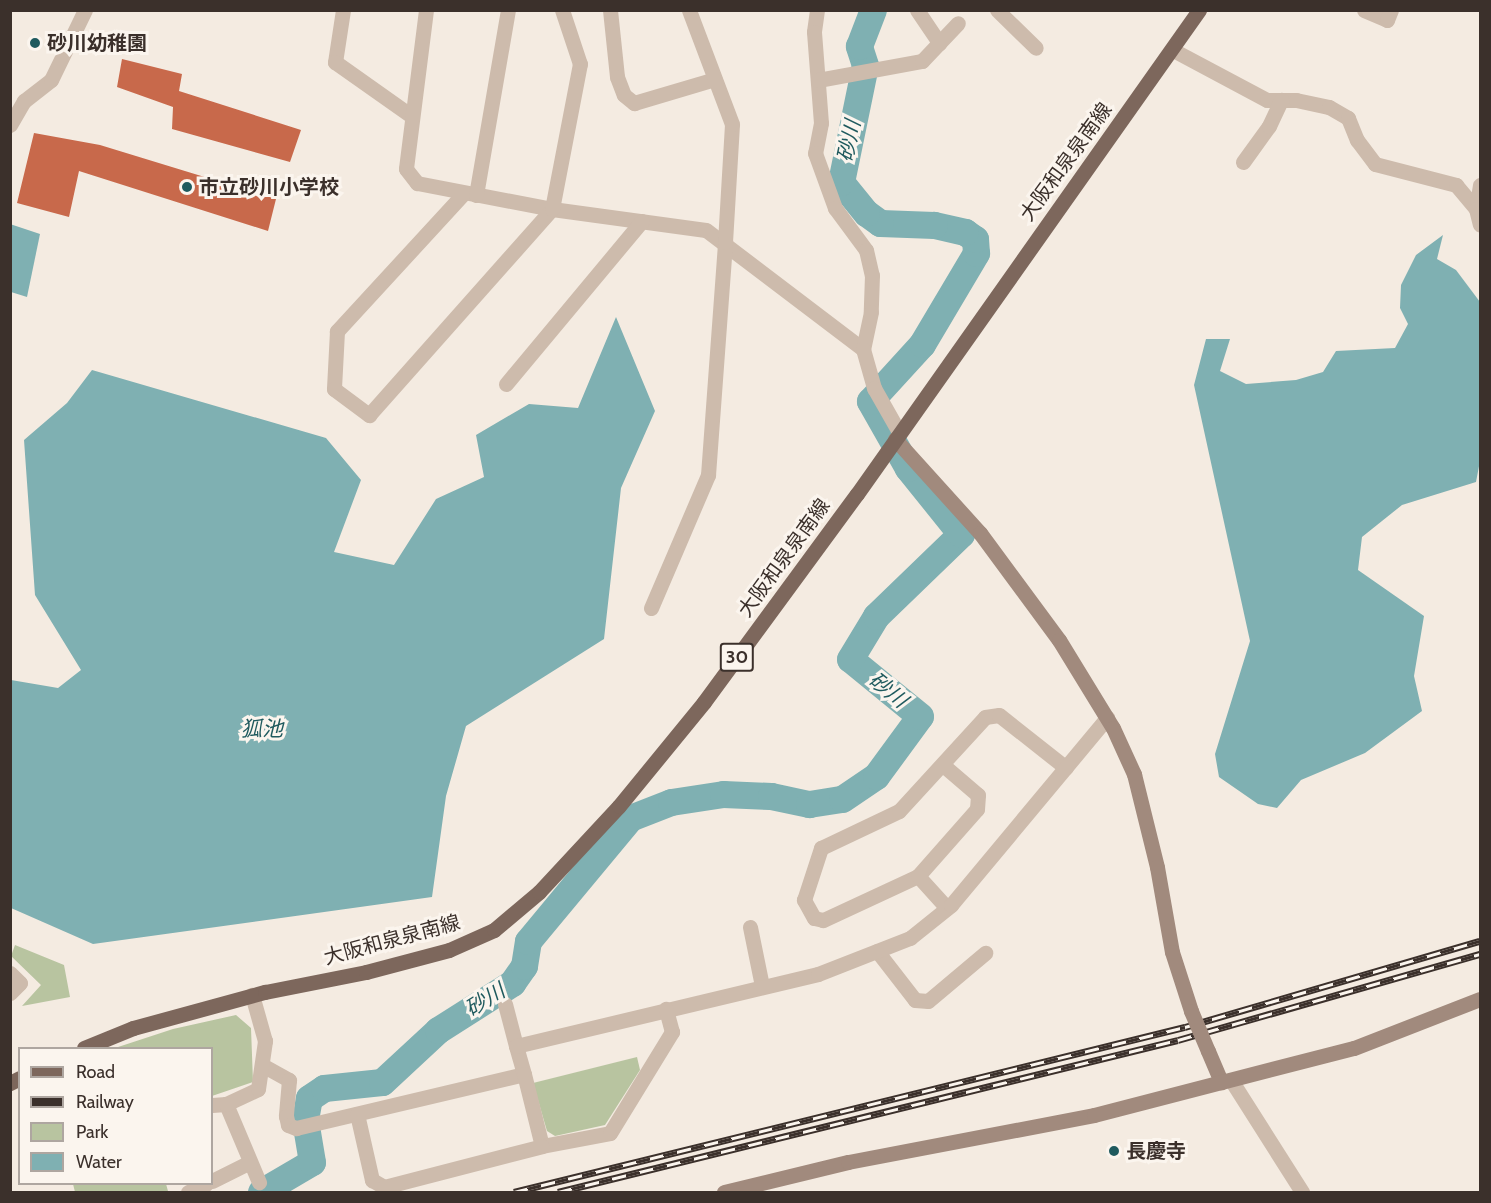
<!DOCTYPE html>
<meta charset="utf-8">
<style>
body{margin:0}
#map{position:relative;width:1491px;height:1203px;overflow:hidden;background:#f4ebe1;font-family:Cabin,"Noto Sans JP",sans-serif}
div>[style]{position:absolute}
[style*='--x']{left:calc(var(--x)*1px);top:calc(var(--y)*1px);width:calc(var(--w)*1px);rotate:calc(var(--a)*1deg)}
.green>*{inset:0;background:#b8c4a0}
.water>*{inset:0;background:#7fb0b2}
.river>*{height:27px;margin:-13.5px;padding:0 13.5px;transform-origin:13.5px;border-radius:13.5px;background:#7fb0b2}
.building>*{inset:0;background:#c8694b}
.street>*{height:15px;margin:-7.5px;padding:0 7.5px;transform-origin:7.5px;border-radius:7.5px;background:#cdbbac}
.secondary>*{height:15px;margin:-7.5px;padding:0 7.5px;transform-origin:7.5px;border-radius:7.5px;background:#a18a7d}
.primary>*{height:15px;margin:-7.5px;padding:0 7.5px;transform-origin:7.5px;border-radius:7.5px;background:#7d675c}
.rail>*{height:7px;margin-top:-3.5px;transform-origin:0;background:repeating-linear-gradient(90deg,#fbf5ee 0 14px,#3b302b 0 28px);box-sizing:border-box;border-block:2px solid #3b302b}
.secondary-bridge>*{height:15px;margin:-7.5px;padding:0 7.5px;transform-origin:7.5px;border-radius:7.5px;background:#a18a7d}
.dots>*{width:16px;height:16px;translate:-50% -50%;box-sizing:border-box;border:3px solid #fbf5ee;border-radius:50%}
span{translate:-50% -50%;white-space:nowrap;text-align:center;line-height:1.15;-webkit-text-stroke:6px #fbf5ee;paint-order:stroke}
.shield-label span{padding:2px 4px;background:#fbf5ee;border:2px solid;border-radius:4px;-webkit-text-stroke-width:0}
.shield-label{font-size:18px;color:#3b302b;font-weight:700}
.poi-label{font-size:20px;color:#3b302b;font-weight:700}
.left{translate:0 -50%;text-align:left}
.street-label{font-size:20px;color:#3b302b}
.water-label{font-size:21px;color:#1f5a5e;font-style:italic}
.frame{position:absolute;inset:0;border:12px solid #3b302b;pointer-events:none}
.legend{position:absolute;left:18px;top:1047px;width:195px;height:138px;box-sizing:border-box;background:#fbf5ee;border:2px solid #aea6a0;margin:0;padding:8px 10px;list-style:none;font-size:18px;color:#3b302b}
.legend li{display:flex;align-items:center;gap:12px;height:30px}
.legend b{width:30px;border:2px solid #aea6a0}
</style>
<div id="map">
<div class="green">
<div style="clip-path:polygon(15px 945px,64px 965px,70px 997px,22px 1006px,41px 985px,11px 956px)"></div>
<div style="clip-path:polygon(236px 1015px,251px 1028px,253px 1082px,212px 1096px,212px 1048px,115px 1048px,173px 1029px)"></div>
<div style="clip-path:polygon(637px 1057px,640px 1070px,605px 1125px,555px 1136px,547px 1131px,533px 1083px)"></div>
<div style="clip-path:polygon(73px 1184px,166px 1184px,168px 1191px,75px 1192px)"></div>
</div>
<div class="water">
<div style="clip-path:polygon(10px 224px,40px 234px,27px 297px,11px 292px)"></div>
<div style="clip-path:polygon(1443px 235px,1437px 259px,1456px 270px,1480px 302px,1480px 461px,1476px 482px,1402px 505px,1362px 537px,1358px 570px,1424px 616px,1414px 676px,1422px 711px,1365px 753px,1301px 780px,1277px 808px,1258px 804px,1219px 777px,1215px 754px,1250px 641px,1194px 385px,1206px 339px,1230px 339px,1220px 371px,1246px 384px,1296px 380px,1323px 372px,1336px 351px,1395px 348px,1408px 324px,1400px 308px,1401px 285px,1416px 255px)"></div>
<div style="clip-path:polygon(616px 317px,655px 411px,621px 488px,604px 639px,466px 726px,446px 796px,432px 897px,93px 944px,11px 908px,11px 680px,58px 688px,81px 670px,35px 595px,24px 440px,67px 403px,92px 370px,326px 438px,361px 480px,334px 552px,394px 565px,436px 499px,484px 477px,476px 435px,529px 404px,578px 408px)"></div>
</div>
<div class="river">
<div style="--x:261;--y:1192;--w:59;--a:-30.5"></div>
<div style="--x:312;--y:1162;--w:43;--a:-99.5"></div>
<div style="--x:305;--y:1120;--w:22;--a:-80"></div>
<div style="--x:309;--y:1098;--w:18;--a:-34"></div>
<div style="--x:324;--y:1088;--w:58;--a:-5.9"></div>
<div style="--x:382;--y:1082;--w:76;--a:-42.9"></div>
<div style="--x:438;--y:1030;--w:88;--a:-32.4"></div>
<div style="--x:512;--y:983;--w:21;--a:-55"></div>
<div style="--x:524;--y:966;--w:25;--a:-81"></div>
<div style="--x:528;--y:941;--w:160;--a:-50.3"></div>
<div style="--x:630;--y:818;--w:44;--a:-21.3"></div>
<div style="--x:671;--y:802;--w:53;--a:-8.7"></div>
<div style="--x:723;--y:794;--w:48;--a:2.4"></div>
<div style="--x:771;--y:796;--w:39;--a:12"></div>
<div style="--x:809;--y:804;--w:33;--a:-9"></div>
<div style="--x:842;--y:799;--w:41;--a:-34.1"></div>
<div style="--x:876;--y:776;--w:74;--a:-53.7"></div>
<div style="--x:920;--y:716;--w:90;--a:-140.8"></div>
<div style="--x:850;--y:659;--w:50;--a:-58.8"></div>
<div style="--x:876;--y:616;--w:118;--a:-44"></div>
<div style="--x:961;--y:534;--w:85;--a:-128.8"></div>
<div style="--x:908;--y:468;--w:77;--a:-119.6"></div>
<div style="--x:870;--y:401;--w:77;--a:-47.6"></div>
<div style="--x:922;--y:344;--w:106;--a:-59.3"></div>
<div style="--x:976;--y:253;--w:14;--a:-94"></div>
<div style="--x:975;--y:239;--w:12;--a:-145"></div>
<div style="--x:965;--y:232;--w:32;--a:-167"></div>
<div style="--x:934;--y:225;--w:54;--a:-177.9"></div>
<div style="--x:880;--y:223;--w:17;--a:-144"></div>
<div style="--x:866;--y:213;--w:40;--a:-129"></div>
<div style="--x:841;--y:182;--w:119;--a:-78.4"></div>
<div style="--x:865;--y:65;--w:20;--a:-108"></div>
<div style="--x:859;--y:46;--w:39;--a:-69"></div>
</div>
<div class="building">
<div style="clip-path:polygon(122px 59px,182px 74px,179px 91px,301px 130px,290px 162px,172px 129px,173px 107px,117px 87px)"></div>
<div style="clip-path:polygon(34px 133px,100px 145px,276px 199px,268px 231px,79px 171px,69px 217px,17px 203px)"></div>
</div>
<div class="street">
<div style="--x:343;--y:10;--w:53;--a:98.7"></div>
<div style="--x:335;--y:62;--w:92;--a:35.2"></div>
<div style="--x:426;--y:10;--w:160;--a:97.2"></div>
<div style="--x:406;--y:169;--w:18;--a:52"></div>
<div style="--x:417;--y:183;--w:137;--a:10.9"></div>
<div style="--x:552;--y:209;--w:155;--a:7.8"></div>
<div style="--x:706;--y:230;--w:197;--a:37.2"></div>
<div style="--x:610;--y:10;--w:67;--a:84"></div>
<div style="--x:617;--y:77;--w:19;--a:69"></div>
<div style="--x:624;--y:95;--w:13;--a:39"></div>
<div style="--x:634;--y:103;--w:84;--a:-16.5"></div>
<div style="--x:817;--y:10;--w:22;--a:98"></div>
<div style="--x:814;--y:32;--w:91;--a:85.6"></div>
<div style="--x:821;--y:123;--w:31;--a:101"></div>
<div style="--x:815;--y:153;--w:59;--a:70"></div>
<div style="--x:835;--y:208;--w:52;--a:53.6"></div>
<div style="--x:866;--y:250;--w:26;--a:77"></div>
<div style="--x:872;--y:275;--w:37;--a:92"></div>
<div style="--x:871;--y:312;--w:38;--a:102"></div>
<div style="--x:863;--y:349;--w:41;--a:74.2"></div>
<div style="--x:874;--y:388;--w:51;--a:60.4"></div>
<div style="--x:917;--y:10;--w:40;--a:56"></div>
<div style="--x:997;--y:10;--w:54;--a:44.3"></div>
<div style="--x:1364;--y:10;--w:25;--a:23"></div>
<div style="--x:1387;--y:20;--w:11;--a:-68"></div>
<div style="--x:1173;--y:50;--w:106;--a:28"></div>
<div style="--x:1267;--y:100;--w:29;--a:0"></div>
<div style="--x:1296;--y:100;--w:34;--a:12"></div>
<div style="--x:1329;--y:107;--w:22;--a:30"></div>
<div style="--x:1348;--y:118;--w:24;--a:68"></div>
<div style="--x:1357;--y:140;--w:30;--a:53"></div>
<div style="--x:1375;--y:164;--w:84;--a:14.5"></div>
<div style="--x:1456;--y:185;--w:31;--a:50"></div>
<div style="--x:818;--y:80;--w:106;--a:-10.4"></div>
<div style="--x:922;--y:61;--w:52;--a:-46.5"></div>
<div style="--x:10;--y:125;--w:28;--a:-60"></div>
<div style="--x:24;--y:101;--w:34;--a:-38"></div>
<div style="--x:51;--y:80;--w:78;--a:-64.1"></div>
<div style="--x:1243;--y:162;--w:44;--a:-54.2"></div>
<div style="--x:1269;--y:126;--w:29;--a:-65"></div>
<div style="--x:1480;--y:185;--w:24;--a:99"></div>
<div style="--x:1476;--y:209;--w:16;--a:76"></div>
<div style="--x:464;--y:193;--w:188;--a:132.6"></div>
<div style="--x:337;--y:331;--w:58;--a:93"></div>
<div style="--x:334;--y:389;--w:44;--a:36.6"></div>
<div style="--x:369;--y:415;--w:276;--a:-48.4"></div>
<div style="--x:552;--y:209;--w:148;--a:-79.1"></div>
<div style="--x:580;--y:64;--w:57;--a:-108.4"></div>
<div style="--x:476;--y:195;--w:188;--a:-80.2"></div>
<div style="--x:506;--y:384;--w:212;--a:-50.2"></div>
<div style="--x:651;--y:608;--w:145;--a:-66.8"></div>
<div style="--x:708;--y:475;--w:234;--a:-85.8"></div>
<div style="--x:725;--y:242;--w:118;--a:-86.6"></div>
<div style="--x:732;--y:124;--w:122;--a:-110.7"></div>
<div style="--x:943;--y:765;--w:46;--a:40.6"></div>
<div style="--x:978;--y:795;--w:14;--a:94"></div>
<div style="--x:977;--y:809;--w:89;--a:131.4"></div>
<div style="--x:918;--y:876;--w:105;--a:155.1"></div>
<div style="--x:823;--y:920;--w:9;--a:-167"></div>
<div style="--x:814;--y:918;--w:21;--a:-119"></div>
<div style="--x:804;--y:900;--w:55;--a:-71.9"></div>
<div style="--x:821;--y:848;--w:86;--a:-25.4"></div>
<div style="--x:899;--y:811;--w:127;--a:-47.5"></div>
<div style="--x:985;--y:717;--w:14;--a:-8"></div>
<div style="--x:999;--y:715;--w:85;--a:38.3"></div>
<div style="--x:918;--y:876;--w:43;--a:47.8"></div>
<div style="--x:750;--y:927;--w:60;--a:78.5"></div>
<div style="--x:877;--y:951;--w:62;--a:52.2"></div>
<div style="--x:915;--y:1000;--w:13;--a:4"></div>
<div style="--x:928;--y:1001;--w:75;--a:-40.1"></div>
<div style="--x:10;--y:973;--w:14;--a:45"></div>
<div style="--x:20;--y:983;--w:14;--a:135"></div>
<div style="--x:505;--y:1004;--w:43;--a:75.3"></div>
<div style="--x:262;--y:1065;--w:31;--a:29"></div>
<div style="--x:289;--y:1080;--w:36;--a:95"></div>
<div style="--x:286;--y:1116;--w:9;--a:77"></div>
<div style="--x:288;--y:1125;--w:9;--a:21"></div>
<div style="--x:296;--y:1128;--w:234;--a:-13.3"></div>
<div style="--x:524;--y:1074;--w:29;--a:-106"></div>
<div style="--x:516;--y:1046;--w:310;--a:-13.4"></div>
<div style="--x:818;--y:974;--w:99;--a:-21.4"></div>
<div style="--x:910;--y:938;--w:53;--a:-38.8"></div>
<div style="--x:951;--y:905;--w:244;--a:-50.2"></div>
<div style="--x:524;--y:1074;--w:74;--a:76"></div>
<div style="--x:542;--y:1146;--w:69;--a:-10.8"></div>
<div style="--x:610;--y:1133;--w:119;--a:-58.5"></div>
<div style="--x:672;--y:1032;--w:24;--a:-105"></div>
<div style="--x:1231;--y:1080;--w:133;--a:57.6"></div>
<div style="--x:226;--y:1104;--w:85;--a:67.1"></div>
<div style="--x:212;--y:1105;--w:14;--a:-4"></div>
<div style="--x:226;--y:1104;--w:35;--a:-25"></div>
<div style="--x:258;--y:1089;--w:49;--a:-81.7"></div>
<div style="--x:265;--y:1041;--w:48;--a:-105.8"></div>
<div style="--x:357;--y:1114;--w:68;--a:77.2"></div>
<div style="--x:372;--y:1180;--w:14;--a:30"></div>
<div style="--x:384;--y:1187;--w:163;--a:-14.5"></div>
<div style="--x:212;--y:1181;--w:42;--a:-26.6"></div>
<div style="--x:188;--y:1192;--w:20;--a:-24"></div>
</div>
<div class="secondary">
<div style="--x:895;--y:439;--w:127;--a:47.9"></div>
<div style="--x:980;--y:533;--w:133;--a:53.6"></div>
<div style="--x:1059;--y:640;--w:103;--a:58.5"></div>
<div style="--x:1113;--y:728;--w:51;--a:65.5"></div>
<div style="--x:1134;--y:774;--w:96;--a:76.1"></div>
<div style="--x:1157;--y:867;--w:86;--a:80"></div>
<div style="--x:1172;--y:952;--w:62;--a:72.1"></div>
<div style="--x:1208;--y:1051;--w:34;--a:67"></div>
<div style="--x:724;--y:1192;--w:128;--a:-13.6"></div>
<div style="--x:848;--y:1162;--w:250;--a:-10.8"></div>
<div style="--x:1094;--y:1115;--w:268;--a:-14.5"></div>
<div style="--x:1354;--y:1048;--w:135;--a:-21.3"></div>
</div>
<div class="primary">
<div style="--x:84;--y:1048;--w:53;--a:-22.2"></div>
<div style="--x:133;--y:1028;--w:137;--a:-15.3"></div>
<div style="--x:265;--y:992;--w:103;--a:-11.2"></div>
<div style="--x:366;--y:972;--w:86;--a:-14.8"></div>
<div style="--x:449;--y:950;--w:49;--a:-24"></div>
<div style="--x:494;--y:930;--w:59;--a:-40.2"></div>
<div style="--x:539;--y:892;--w:117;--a:-47.1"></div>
<div style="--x:619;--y:806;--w:134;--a:-50.7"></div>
<div style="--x:704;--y:702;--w:258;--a:-53.7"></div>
<div style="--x:857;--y:494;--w:593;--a:-54.75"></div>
<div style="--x:10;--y:1083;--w:11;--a:-27"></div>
</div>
<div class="rail">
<div style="--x:514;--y:1192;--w:691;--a:-13.82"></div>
<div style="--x:1185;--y:1027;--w:307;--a:-16.3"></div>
<div style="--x:558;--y:1192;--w:638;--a:-13.78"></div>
<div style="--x:1178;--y:1040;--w:314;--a:-15.9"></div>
</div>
<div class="secondary-bridge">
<div style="--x:1191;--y:1011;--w:43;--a:67"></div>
</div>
<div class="dots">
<div style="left:35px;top:43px;background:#1f5a5e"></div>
<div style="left:187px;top:187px;background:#1f5a5e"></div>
<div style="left:1114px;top:1151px;background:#1f5a5e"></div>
</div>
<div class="shield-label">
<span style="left:737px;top:657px">30</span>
</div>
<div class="poi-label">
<span class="left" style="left:47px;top:43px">砂川幼稚園</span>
<span class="left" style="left:199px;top:187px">市立砂川小学校</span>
<span class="left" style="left:1126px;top:1151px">長慶寺</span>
</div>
<div class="street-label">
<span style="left:1066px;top:162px;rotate:-54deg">大阪和泉泉南線</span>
<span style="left:784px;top:558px;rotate:-54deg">大阪和泉泉南線</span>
<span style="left:392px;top:940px;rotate:-15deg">大阪和泉泉南線</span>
</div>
<div class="water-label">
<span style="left:849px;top:141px;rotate:-78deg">砂川</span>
<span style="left:888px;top:690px;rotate:39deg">砂川</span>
<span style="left:262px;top:729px">狐池</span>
<span style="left:485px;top:1000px;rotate:-32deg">砂川</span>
</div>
<div class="frame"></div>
<ul class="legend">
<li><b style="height:8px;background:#7d675c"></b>Road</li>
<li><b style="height:8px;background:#3b302b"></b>Railway</li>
<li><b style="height:16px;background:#b8c4a0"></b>Park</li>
<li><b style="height:16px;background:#7fb0b2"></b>Water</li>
</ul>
</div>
